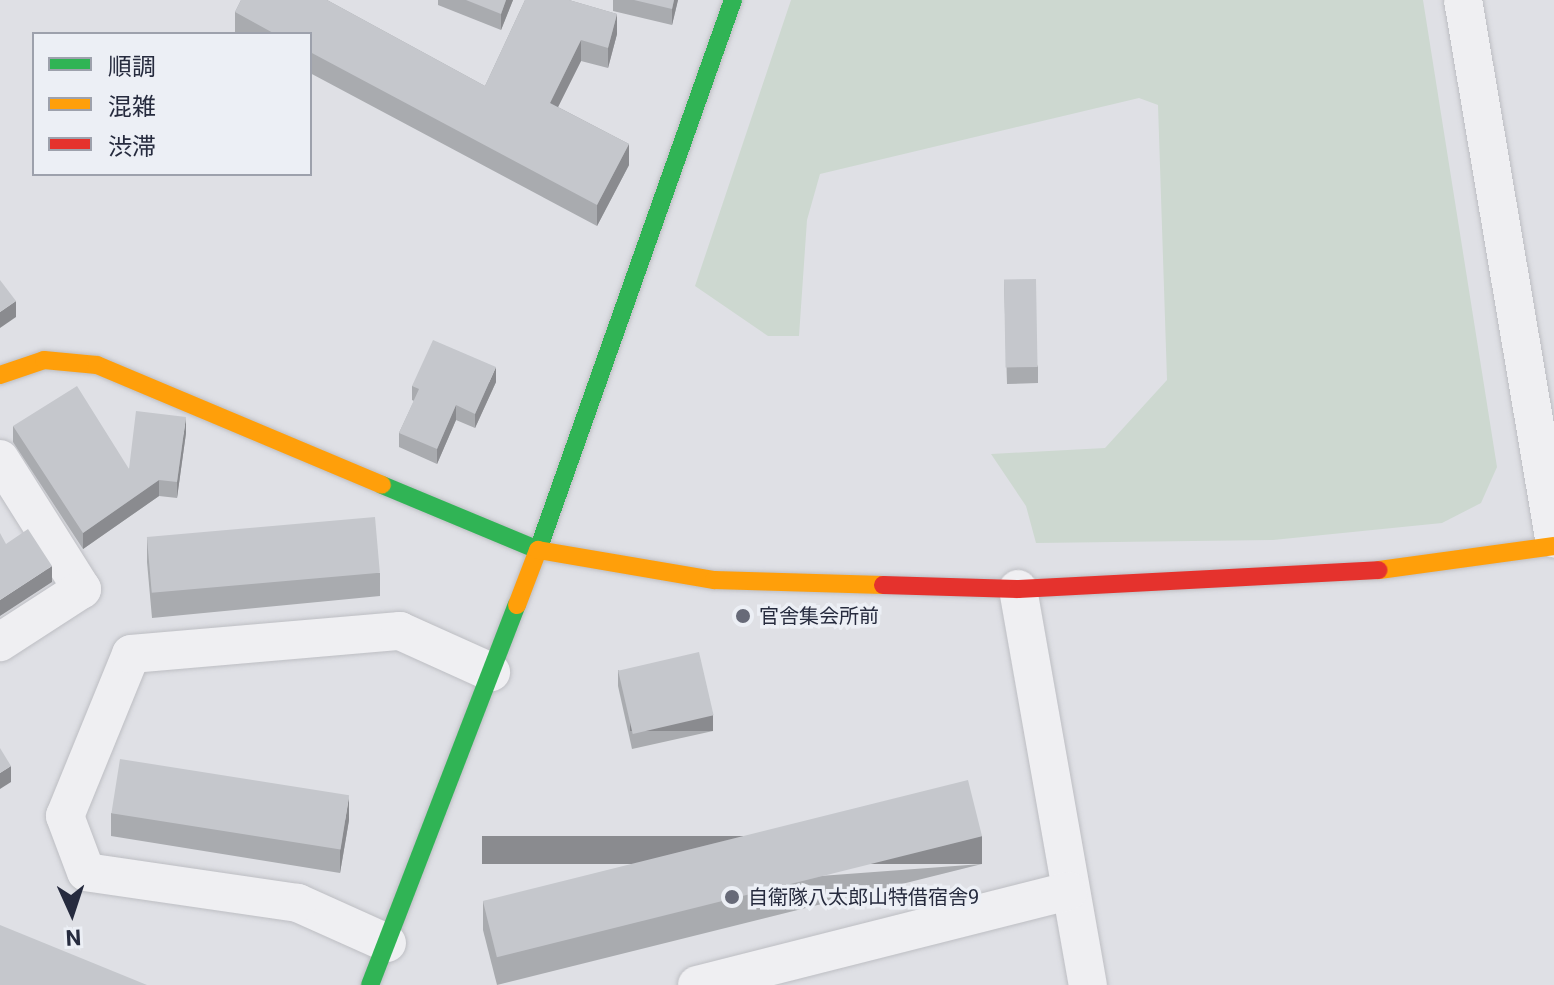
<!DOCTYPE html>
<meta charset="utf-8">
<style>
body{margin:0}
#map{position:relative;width:1554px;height:985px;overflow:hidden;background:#dfe0e5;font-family:Roboto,"Noto Sans JP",sans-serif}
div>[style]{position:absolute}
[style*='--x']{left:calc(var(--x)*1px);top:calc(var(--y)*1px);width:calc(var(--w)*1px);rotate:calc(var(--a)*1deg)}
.green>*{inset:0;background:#cdd8d0}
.roads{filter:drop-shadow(0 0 2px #bdbec3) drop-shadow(0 0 2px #bdbec3)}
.street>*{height:38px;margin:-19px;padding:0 19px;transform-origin:19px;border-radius:19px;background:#efeff2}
.fast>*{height:18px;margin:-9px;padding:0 9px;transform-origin:9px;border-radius:9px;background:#30b455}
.slow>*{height:18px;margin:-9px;padding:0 9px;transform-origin:9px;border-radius:9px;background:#ff9f0a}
.jam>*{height:18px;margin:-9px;padding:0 9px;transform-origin:9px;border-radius:9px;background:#e5322d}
.wall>*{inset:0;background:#a9abaf}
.shaded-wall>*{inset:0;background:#8a8b8f;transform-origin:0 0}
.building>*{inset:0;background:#c5c7cc;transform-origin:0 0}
.dots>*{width:22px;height:22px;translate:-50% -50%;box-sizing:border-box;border:4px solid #eceff5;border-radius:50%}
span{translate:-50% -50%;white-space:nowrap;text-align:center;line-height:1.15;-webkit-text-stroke:7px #eceff5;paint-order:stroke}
.poi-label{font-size:20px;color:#262b3e}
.left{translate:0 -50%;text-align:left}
.legend{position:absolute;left:32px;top:32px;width:280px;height:144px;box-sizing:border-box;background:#eceff5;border:2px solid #9da1ac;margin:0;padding:10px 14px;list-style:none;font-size:24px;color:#262b3e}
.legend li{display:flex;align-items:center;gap:16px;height:40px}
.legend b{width:40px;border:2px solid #9da1ac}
.north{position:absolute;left:32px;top:873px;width:80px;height:80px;-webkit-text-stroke:6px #eceff5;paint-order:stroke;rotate:177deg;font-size:22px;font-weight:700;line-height:32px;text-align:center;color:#262b3e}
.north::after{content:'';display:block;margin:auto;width:28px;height:36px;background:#262b3e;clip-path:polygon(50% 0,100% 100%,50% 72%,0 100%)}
</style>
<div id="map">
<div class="green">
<div style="clip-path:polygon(791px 0,1423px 0,1497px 467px,1481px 503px,1442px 523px,1273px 540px,1036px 543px,1026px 506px,991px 454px,1105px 448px,1167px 380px,1158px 105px,1139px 98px,820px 174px,807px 220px,799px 336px,768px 336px,695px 286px)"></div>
</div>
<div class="roads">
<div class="street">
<div style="--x:1463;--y:0;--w:546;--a:80.4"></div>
<div style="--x:0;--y:459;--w:154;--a:57.8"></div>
<div style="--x:82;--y:589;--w:98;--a:147.1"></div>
<div style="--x:1018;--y:589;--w:402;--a:80"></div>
<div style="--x:387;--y:943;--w:98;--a:-155.8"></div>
<div style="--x:298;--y:903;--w:214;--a:-171.7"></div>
<div style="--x:86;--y:872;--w:60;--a:-110.6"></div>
<div style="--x:65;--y:816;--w:175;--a:-67.8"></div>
<div style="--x:131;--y:654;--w:270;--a:-4.9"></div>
<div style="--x:400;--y:631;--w:100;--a:24.3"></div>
<div style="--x:697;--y:985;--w:383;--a:-14.2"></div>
</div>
<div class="fast">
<div style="--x:382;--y:485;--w:169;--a:22.6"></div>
<div style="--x:538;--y:550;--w:584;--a:-70.48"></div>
<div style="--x:370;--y:985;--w:407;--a:-68.9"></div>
</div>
<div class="slow">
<div style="--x:0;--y:375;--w:46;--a:-18.8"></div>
<div style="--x:44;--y:360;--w:53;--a:5.4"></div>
<div style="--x:97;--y:365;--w:309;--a:22.8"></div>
<div style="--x:1379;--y:570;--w:177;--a:-7.8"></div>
<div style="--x:517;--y:605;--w:59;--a:-69.1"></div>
<div style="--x:538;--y:550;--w:179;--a:9.7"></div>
<div style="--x:714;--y:580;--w:169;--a:1.7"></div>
</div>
<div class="jam">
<div style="--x:883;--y:585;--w:135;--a:1.7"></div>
<div style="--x:1018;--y:589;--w:361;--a:-3"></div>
</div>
</div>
<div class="wall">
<div style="clip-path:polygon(241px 0,327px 0,485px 86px,525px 0,569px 0,617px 14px,617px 34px,608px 68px,581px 61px,558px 107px,629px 144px,629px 165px,597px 226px,310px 73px,310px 34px,237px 34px,235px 33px,235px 12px)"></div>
<div style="clip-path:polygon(438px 0,513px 0,501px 30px,438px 5px)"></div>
<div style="clip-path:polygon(613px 0,678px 0,672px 25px,613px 11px)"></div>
<div style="clip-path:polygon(1004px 280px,1038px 367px,1038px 383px,1007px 384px)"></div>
<div style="clip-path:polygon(496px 382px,475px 428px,456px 420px,437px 464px,399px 447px,399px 433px,414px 401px,412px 400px,412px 386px)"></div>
<div style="clip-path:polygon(13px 426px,129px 469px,186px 433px,177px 498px,159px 496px,83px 549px,13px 442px)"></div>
<div style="clip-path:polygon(147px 539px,380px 573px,380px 596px,152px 618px,147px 562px)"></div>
<div style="clip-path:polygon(618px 670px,713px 731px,632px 749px,618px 686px)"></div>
<div style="clip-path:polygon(111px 813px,349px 820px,340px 873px,111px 836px)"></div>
<div style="clip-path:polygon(982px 864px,497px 985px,483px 930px,483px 901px)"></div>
</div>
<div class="shaded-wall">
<div style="clip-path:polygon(506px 0,513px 0,501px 30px,501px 14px)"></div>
<div style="clip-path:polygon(674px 0,678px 0,672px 25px,672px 9px)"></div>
<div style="clip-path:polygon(617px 14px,617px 34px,608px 68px,608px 48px)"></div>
<div style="clip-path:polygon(581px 40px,581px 61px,550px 123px,550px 103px)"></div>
<div style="clip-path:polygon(629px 144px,629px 165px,597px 226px,597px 205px)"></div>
<div style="clip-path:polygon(16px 301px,16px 317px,0 328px,0 312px)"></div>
<div style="clip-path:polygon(496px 367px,496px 382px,475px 428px,475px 414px)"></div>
<div style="clip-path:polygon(456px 405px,456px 420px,437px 464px,437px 449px)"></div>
<div style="clip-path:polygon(186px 417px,186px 433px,177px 498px,177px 482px)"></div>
<div style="clip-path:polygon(159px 480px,159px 496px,83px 549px,83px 533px)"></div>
<div style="clip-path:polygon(52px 566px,52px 582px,0 616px,0 600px)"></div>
<div style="left:713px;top:715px;width:16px;height:83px;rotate:90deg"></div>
<div style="clip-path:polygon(11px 766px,11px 782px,0 789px,0 773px)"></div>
<div style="clip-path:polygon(349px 797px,349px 820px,340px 873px,340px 851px)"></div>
<div style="left:982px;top:836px;width:28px;height:500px;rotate:90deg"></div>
</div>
<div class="building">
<div style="clip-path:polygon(241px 0,327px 0,485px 86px,525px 0,569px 0,617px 14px,608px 48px,581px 40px,550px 103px,629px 144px,597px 205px,310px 52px,310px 34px,275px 34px,235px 12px)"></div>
<div style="clip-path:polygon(466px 0,506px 0,501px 14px)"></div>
<div style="clip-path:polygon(634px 0,674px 0,672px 9px)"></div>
<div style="left:1036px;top:279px;width:88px;height:32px;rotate:89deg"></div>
<div style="clip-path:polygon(0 280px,16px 301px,0 312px)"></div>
<div style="clip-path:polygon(433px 340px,496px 367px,475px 414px,456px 405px,437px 449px,399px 433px,419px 389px,412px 386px)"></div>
<div style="clip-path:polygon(77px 386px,129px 469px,136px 411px,186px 417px,177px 482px,159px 480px,83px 533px,13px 426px)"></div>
<div style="left:375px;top:517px;width:56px;height:229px;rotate:85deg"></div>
<div style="clip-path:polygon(28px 529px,52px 566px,0 600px,0 533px,6px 544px)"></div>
<div style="left:699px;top:652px;width:65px;height:83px;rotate:77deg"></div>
<div style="clip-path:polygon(0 748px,11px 766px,0 773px)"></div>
<div style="left:120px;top:759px;width:232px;height:55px;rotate:9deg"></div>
<div style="left:968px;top:780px;width:58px;height:500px;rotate:76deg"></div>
<div style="clip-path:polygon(0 925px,147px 985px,0 985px)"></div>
</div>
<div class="dots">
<div style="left:743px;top:616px;background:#676a78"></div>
<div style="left:732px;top:897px;background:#676a78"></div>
</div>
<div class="poi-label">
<span class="left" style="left:759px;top:616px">官舎集会所前</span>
<span class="left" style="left:748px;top:897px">自衛隊八太郎山特借宿舎9</span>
</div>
<ul class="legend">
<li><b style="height:10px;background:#30b455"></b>順調</li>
<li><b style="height:10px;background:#ff9f0a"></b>混雑</li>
<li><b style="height:10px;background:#e5322d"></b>渋滞</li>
</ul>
<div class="north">N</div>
</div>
